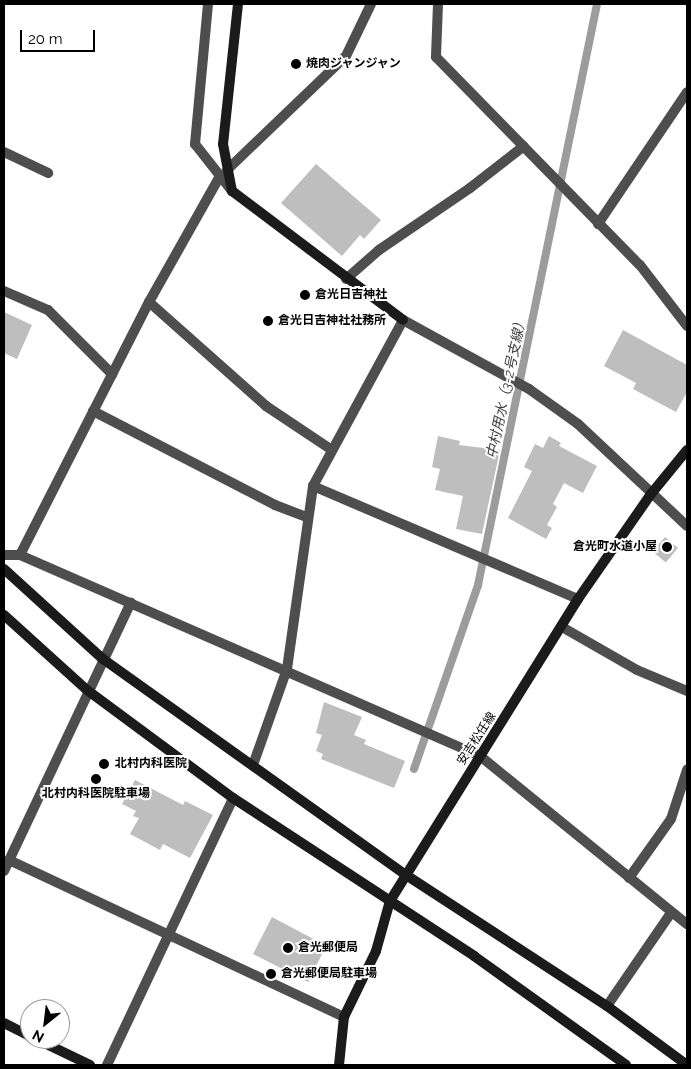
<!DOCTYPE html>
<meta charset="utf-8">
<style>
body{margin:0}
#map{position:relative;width:691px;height:1069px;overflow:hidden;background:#fff;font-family:Raleway,"Noto Sans JP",sans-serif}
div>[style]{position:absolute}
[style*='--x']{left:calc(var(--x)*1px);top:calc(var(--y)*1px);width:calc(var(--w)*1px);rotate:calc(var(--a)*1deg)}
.stream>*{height:8px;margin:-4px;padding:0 4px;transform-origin:4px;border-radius:4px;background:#9c9c9c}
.building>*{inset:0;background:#bebebe;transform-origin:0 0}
.street>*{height:10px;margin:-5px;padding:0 5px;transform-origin:5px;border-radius:5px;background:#4e4e4e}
.secondary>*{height:10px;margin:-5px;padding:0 5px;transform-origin:5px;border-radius:5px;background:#1b1b1b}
.dots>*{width:14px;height:14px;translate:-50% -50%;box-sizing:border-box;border:2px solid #fff;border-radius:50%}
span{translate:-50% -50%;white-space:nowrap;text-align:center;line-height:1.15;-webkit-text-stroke:4px #fff;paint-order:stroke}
.poi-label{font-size:12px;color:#000;font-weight:700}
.left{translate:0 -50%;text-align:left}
.right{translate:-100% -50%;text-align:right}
.street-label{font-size:12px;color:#000}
.water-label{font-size:14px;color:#3d3d3d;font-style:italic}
.frame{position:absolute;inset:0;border:5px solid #000;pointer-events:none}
.north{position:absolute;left:20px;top:999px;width:50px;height:50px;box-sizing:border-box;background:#fff;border:1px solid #999;border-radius:50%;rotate:209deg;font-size:14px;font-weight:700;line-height:20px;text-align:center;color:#000}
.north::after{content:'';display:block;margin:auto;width:18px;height:22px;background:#000;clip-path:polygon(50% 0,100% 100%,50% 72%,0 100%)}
.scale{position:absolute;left:20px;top:30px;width:75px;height:22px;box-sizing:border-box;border:2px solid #000;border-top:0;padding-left:6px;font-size:15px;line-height:18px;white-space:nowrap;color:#000;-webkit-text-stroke:4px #fff;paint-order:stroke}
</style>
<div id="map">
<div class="stream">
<div style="--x:414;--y:769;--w:195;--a:-70.8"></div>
<div style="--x:478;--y:585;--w:593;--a:-78.42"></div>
</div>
<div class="building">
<div style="clip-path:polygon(316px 164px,381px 220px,364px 239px,360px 235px,342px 256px,281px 203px)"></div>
<div style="clip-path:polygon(4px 312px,32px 325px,17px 359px,4px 353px)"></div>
<div style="clip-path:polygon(623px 330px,687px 365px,687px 392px,676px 412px,633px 389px,636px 383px,604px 366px)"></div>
<div style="clip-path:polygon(438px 436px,460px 441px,459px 445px,500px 450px,482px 534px,456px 529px,463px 496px,435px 490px,440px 469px,432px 467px)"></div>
<div style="clip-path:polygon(549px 436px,561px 443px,559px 446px,597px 466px,583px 493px,564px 483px,553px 504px,557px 507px,547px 525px,552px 528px,546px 539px,508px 518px,532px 471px,524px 467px,535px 444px,543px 448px)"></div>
<div style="left:665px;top:537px;width:17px;height:19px;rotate:40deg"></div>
<div style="clip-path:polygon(324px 702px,362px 717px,354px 735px,366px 740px,364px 744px,405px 761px,394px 788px,321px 759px,323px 754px,316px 751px,322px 735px,316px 733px)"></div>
<div style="clip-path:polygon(135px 780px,183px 805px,185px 801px,213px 815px,190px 858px,163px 844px,160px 850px,130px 834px,139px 818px,133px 816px,136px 811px,122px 804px)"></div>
<div style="clip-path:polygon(272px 917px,321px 943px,317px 952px,322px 954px,308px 982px,253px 954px)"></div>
</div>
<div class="street">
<div style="--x:208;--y:4;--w:141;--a:95.3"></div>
<div style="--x:195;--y:144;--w:60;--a:51.8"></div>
<div style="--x:438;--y:4;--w:53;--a:92.2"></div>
<div style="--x:436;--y:57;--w:291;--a:45.6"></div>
<div style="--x:640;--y:265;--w:77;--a:52.4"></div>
<div style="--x:4;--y:152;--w:49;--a:25.5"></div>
<div style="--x:227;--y:170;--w:165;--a:-43.8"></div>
<div style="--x:346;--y:56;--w:58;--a:-64.3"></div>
<div style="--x:598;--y:224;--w:159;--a:-56"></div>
<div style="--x:346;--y:279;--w:44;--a:-41.3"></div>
<div style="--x:379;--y:250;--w:110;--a:-34.3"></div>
<div style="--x:470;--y:188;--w:68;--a:-37.9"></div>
<div style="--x:4;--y:291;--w:48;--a:23.4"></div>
<div style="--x:48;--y:310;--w:91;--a:45"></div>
<div style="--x:149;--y:302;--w:157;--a:41.6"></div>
<div style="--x:266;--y:406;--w:79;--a:33.7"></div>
<div style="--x:93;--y:411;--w:205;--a:27.3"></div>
<div style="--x:275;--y:505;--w:34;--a:21"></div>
<div style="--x:313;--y:486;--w:288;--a:23.1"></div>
<div style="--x:4;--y:555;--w:16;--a:0"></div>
<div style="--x:20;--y:555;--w:502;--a:23.6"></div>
<div style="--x:480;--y:756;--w:267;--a:39.1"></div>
<div style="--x:20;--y:555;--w:284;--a:-63"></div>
<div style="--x:149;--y:302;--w:142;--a:-60.6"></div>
<div style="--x:562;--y:627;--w:86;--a:29.8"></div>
<div style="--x:637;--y:670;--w:54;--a:22.8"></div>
<div style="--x:253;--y:765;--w:102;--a:-70.5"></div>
<div style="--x:287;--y:669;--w:185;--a:-81.9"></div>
<div style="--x:313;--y:486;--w:189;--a:-61.5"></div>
<div style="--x:403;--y:320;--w:144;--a:28.7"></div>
<div style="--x:529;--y:389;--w:60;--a:35.5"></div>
<div style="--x:578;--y:424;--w:149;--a:43.1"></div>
<div style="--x:9;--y:860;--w:370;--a:25.1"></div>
<div style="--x:4;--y:871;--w:297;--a:-64.7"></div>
<div style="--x:629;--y:878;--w:72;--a:-54.6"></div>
<div style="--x:671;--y:819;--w:52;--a:-71.9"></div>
<div style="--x:607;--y:1006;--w:113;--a:-55.5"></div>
<div style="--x:107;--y:1065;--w:295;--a:-64.7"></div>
</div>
<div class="secondary">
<div style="--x:238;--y:4;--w:141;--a:96.1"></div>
<div style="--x:223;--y:144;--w:48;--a:79.2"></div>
<div style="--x:232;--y:191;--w:214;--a:37"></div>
<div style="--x:4;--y:569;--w:134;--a:42.3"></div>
<div style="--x:103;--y:659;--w:372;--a:35.5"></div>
<div style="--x:406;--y:875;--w:240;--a:33.1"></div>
<div style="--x:607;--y:1006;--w:99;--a:36.4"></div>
<div style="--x:4;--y:615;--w:112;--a:42.1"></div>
<div style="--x:87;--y:690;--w:182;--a:36.5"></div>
<div style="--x:233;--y:798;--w:288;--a:33.2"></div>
<div style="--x:474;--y:956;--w:187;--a:35.6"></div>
<div style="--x:4;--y:1023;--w:29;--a:27"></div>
<div style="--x:36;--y:1039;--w:60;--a:25.7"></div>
<div style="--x:339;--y:1065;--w:48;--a:-84.1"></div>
<div style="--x:344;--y:1017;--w:73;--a:-64.1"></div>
<div style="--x:376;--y:951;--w:52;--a:-74.4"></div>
<div style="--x:390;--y:901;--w:356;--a:-58.1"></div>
<div style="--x:578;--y:599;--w:128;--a:-55.2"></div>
<div style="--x:651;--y:494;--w:57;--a:-50.7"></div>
</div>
<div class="dots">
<div style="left:296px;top:64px;background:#000"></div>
<div style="left:305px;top:295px;background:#000"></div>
<div style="left:268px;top:321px;background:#000"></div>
<div style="left:667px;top:547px;background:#000"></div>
<div style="left:104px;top:764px;background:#000"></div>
<div style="left:96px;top:779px;background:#000"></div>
<div style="left:288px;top:948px;background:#000"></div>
<div style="left:271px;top:974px;background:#000"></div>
</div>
<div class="poi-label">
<span class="left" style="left:306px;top:64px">焼肉ジャンジャン</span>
<span class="left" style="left:315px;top:295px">倉光日吉神社</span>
<span class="left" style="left:278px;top:321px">倉光日吉神社社務所</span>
<span class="right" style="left:657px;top:547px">倉光町水道小屋</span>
<span class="left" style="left:115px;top:764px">北村内科医院</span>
<span style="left:96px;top:794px">北村内科医院駐車場</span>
<span class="left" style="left:298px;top:948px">倉光郵便局</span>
<span class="left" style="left:281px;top:974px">倉光郵便局駐車場</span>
</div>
<div class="street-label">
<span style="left:477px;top:739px;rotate:-57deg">安吉松任線</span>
</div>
<div class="water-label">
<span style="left:506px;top:387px;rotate:-78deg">中村用水（3-2号支線）</span>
</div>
<div class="frame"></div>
<div class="north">N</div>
<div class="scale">20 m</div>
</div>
